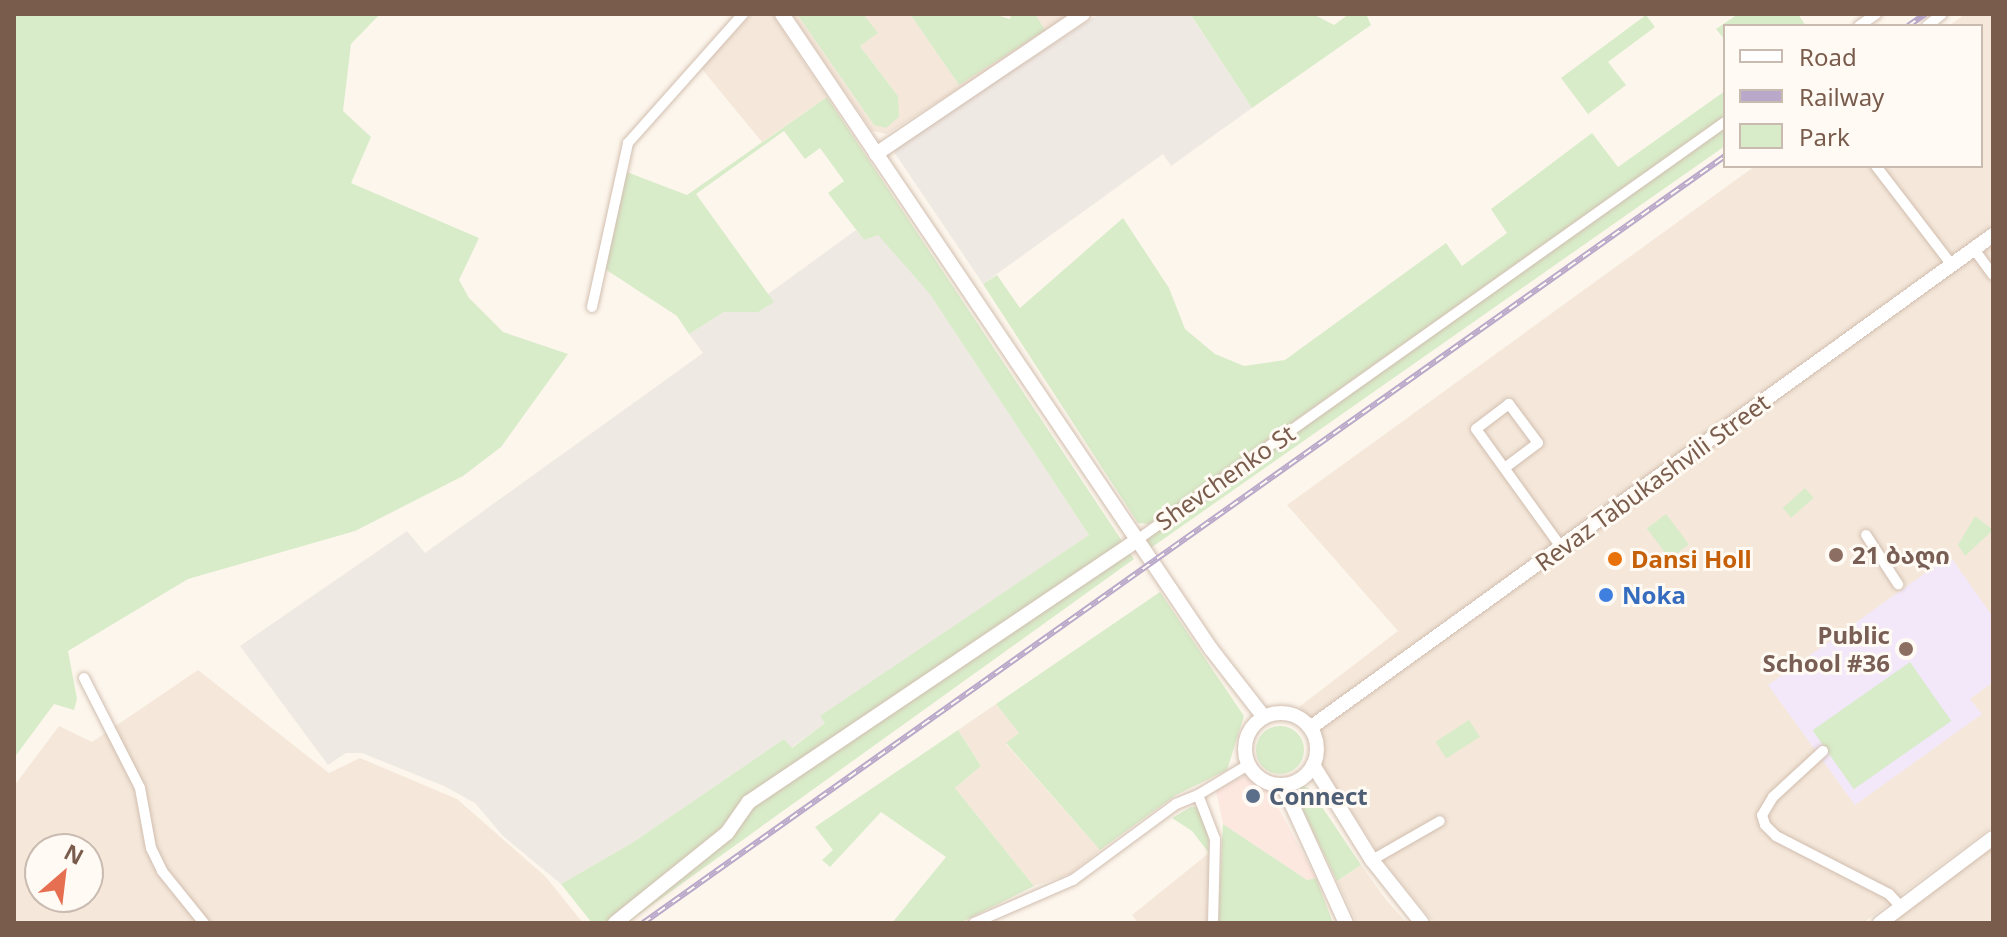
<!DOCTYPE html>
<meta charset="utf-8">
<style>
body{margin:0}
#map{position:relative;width:2007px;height:937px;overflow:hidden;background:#fdf6ec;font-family:"Noto Sans","Noto Sans Georgian",sans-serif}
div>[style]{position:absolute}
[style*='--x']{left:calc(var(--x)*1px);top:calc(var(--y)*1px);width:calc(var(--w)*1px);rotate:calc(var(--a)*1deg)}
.residential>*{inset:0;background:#f5e8da}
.commercial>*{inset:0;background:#fde8e0}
.industrial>*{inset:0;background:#efe9e4}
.education>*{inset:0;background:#f3e8fa}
.green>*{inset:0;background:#d8ecc9;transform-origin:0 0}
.round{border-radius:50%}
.roads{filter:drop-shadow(0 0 2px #d1beb0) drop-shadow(0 0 2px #d1beb0)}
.street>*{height:10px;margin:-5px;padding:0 5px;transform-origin:5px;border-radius:5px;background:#fff}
.secondary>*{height:14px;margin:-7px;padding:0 7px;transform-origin:7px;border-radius:7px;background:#fff}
.secondary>.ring{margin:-7px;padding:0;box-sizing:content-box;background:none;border:14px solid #fff;border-radius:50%}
.rail>*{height:6px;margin-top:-3px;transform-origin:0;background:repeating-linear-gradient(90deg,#fffaf3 0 9px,#b9a8c9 0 18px);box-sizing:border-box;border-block:2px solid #b9a8c9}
.dots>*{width:22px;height:22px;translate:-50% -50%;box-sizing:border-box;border:4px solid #fffaf3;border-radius:50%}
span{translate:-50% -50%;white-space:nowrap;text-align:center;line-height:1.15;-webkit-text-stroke:6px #fffaf3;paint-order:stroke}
.street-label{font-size:24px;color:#7a5c4d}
.education-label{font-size:24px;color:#785e54;font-weight:700}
.left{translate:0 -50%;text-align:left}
.right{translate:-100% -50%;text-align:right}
.food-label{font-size:24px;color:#c56008;font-weight:700}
.shop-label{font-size:24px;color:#366cbe;font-weight:700}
.service-label{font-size:24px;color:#4e5e75;font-weight:700}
.frame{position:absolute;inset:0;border:16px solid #7a5c4d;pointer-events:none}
.legend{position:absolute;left:1723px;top:24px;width:260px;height:144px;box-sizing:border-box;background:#fffaf3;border:2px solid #cabbb1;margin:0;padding:10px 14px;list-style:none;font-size:24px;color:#7a5c4d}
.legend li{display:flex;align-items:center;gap:16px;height:40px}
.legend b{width:40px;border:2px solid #cabbb1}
.north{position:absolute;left:24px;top:833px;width:80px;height:80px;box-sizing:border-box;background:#fffaf3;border:2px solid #cabbb1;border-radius:50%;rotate:28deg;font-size:22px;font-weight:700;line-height:32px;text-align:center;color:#7a5c4d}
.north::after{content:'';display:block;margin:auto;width:28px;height:36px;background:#e76f51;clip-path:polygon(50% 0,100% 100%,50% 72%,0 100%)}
</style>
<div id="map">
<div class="residential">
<div style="clip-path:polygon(752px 14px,772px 14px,827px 97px,762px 142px,701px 68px)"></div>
<div style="clip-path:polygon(792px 14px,797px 14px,874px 125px,898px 96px,860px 46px,877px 33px,863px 14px,910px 14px,959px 85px,1044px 30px,1035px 14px,1075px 14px,887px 134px,872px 131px)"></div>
<div style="clip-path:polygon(1965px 14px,1993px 14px,1993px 826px,1863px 923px,1434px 923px,1385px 863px,1319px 761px,1322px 738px,1299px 707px,1398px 631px,1287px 505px,1755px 166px,1981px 166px,1981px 26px,1949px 26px)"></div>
<div style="clip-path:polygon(evenodd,198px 670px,329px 773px,360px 758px,457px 799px,546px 877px,583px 923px,14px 923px,14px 786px,59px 726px,92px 742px,198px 670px,40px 849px,88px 849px,88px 897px,40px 897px,40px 849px)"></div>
<div style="clip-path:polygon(996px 704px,1019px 733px,1006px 744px,1100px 850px,1070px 874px,1034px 886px,955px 788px,981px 766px,958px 730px)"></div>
<div style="clip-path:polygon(1993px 838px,1993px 923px,1881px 923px)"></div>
<div style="clip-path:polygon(1209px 853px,1207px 923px,1138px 923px,1132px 915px)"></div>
<div style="clip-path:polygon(1361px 865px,1387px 901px,1407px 923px,1357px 923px,1337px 881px)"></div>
</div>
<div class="commercial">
<div style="clip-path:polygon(1244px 775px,1270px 792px,1316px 878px,1307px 880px,1223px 824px,1216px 791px)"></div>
</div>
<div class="industrial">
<div style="clip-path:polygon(1099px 14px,1190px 14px,1252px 108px,1171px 166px,1163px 154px,983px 284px,892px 149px)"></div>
<div style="clip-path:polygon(856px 230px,864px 240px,878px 234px,929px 293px,1089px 535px,821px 716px,825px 723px,791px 748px,784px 739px,632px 843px,561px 884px,503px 836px,475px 803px,444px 786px,362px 753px,346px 753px,328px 765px,240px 646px,407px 531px,425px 553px,703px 353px,689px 334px,724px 312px,758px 311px,773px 302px,768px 294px)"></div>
</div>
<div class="education">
<div style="clip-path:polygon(1945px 559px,1952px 559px,1993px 617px,1993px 682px,1970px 699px,1982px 714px,1855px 805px,1768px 685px)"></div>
</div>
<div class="green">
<div style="clip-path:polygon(14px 14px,380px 14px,351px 44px,343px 111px,371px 137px,351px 183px,479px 238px,459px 280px,469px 298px,503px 332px,568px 354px,501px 447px,463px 476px,355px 531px,188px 579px,68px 651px,77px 699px,74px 710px,54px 704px,14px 758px)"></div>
<div style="clip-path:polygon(797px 14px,863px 14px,878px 33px,860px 46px,898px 96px,899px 117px,886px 128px,874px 125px)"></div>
<div style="clip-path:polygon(910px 14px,993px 14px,1010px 19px,1011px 14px,1035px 14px,1045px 30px,959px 85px)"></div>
<div style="clip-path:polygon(1313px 14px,1334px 25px,1349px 14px,1366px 14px,1371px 25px,1252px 108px,1191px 15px)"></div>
<div style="clip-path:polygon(1738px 14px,1798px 14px,1806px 26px,1725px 26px,1725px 40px,1716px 29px)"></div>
<div style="clip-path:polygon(1646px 15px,1655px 27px,1608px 62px,1626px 85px,1588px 114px,1561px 78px)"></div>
<div style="clip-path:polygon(1725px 91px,1725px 116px,1149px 524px,1138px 523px,983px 284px,997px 275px,1020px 308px,1123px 218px,1169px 288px,1185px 329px,1215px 354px,1244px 366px,1285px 360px,1446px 243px,1462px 266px,1507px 233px,1491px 209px,1592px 133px,1618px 167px)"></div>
<div style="clip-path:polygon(827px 97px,1134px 559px,627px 923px,592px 923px,561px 884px,632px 843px,784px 739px,792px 748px,825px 723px,820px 716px,1089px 535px,929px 293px,878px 235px,864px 240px,828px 193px,844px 181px,820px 148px,805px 159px,784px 131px,696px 194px,774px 302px,758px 312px,724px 312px,689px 334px,677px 316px,605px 269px,624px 171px,687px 195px)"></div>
<div style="clip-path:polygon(1725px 122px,1725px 146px,1145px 552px,1137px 540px)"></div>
<div style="left:1805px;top:488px;width:13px;height:30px;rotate:48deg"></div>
<div style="left:1666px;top:514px;width:38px;height:24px;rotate:53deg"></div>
<div style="clip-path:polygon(1975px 516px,1993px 530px,1965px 556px,1958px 545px)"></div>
<div style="clip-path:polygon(1160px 592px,1244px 716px,1227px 770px,1176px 795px,1100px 850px,1006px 743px,1019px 733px,996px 704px)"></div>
<div style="left:1910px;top:662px;width:72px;height:119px;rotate:55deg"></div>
<div style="left:1469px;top:720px;width:20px;height:40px;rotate:57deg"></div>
<div class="round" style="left:1256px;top:726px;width:48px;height:48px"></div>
<div style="clip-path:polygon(958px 730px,981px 766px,955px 788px,1034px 886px,960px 923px,892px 923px,946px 857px,881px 812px,830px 867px,822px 860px,833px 850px,815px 827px)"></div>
<div style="clip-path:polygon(1301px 785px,1310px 789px,1361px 865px,1337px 881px,1295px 794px)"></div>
<div style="clip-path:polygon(1191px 807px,1198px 807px,1208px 827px,1209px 853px,1192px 831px,1172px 818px)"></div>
<div style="clip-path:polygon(1223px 824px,1307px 880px,1316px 878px,1333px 923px,1218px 923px)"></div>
</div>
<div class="roads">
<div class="street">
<div style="--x:1859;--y:26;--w:21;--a:-35"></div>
<div style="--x:1927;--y:26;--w:19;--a:-39"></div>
<div style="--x:1876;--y:166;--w:125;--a:52.5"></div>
<div style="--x:1974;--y:249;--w:32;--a:54"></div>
<div style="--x:592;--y:307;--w:168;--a:-77.6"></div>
<div style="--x:628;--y:143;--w:173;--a:-48.3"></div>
<div style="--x:1506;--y:467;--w:40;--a:-37"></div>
<div style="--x:1538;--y:443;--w:49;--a:-126.6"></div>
<div style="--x:1509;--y:404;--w:41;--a:142.9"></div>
<div style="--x:1476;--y:429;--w:145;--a:54.2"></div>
<div style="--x:1866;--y:535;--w:59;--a:56.9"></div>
<div style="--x:1137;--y:540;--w:721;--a:-35.41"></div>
<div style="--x:84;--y:678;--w:123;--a:63"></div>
<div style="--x:140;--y:788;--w:61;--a:79.6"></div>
<div style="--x:151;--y:848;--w:25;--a:64"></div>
<div style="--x:162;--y:871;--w:67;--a:51.1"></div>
<div style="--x:1823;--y:751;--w:68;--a:137.4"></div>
<div style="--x:1773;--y:797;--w:21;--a:121"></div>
<div style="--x:1762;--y:815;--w:10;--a:73"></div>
<div style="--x:1765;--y:825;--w:16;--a:45"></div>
<div style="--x:1776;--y:836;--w:127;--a:27.2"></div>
<div style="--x:1889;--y:894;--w:18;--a:47"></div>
<div style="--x:1372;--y:860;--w:78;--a:-29.8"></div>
<div style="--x:974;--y:923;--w:108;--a:-23.5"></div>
<div style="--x:1073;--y:880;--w:128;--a:-36.4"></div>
<div style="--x:1176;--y:804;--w:24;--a:-22"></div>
<div style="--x:1213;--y:923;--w:84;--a:-88.6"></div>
<div style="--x:1215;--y:839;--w:47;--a:-111.1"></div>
<div style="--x:1198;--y:795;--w:58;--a:-31"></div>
</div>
<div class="secondary">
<div style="--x:782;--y:14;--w:766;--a:55.96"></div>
<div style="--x:1211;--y:649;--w:86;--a:52.1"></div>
<div style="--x:876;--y:154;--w:250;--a:-34.1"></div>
<div class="ring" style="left:1245px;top:713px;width:58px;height:58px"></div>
<div style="--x:1310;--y:728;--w:842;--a:-35.82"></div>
<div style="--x:1313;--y:765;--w:112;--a:58.2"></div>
<div style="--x:1372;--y:860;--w:80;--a:51.6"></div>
<div style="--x:1283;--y:785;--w:152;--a:65.5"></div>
<div style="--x:615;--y:923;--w:144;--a:-38.8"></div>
<div style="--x:727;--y:833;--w:38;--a:-55"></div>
<div style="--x:749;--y:802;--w:468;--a:-34"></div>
<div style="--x:1880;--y:923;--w:141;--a:-37"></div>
</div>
</div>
<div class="rail">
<div style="--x:1908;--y:26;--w:21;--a:-35"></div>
<div style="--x:643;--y:923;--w:1326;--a:-35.33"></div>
</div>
<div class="dots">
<div style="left:1836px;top:555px;background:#8d6e63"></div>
<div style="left:1615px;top:559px;background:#e8710a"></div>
<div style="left:1606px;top:595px;background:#3f7fe0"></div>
<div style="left:1906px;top:649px;background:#8d6e63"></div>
<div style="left:1253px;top:796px;background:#5c6f8a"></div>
</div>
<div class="street-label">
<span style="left:1225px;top:477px;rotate:-35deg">Shevchenko St</span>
<span style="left:1652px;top:482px;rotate:-36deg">Revaz Tabukashvili Street</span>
</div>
<div class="education-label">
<span class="left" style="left:1852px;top:555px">21 ბაღი</span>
<span class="right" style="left:1890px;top:649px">Public<br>School #36</span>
</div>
<div class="food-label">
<span class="left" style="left:1631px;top:559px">Dansi Holl</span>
</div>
<div class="shop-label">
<span class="left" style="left:1622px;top:595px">Noka</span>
</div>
<div class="service-label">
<span class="left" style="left:1269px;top:796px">Connect</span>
</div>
<div class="frame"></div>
<ul class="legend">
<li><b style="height:10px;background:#fff"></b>Road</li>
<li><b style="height:10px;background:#b9a8c9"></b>Railway</li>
<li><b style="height:22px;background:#d8ecc9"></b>Park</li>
</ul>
<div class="north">N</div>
</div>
